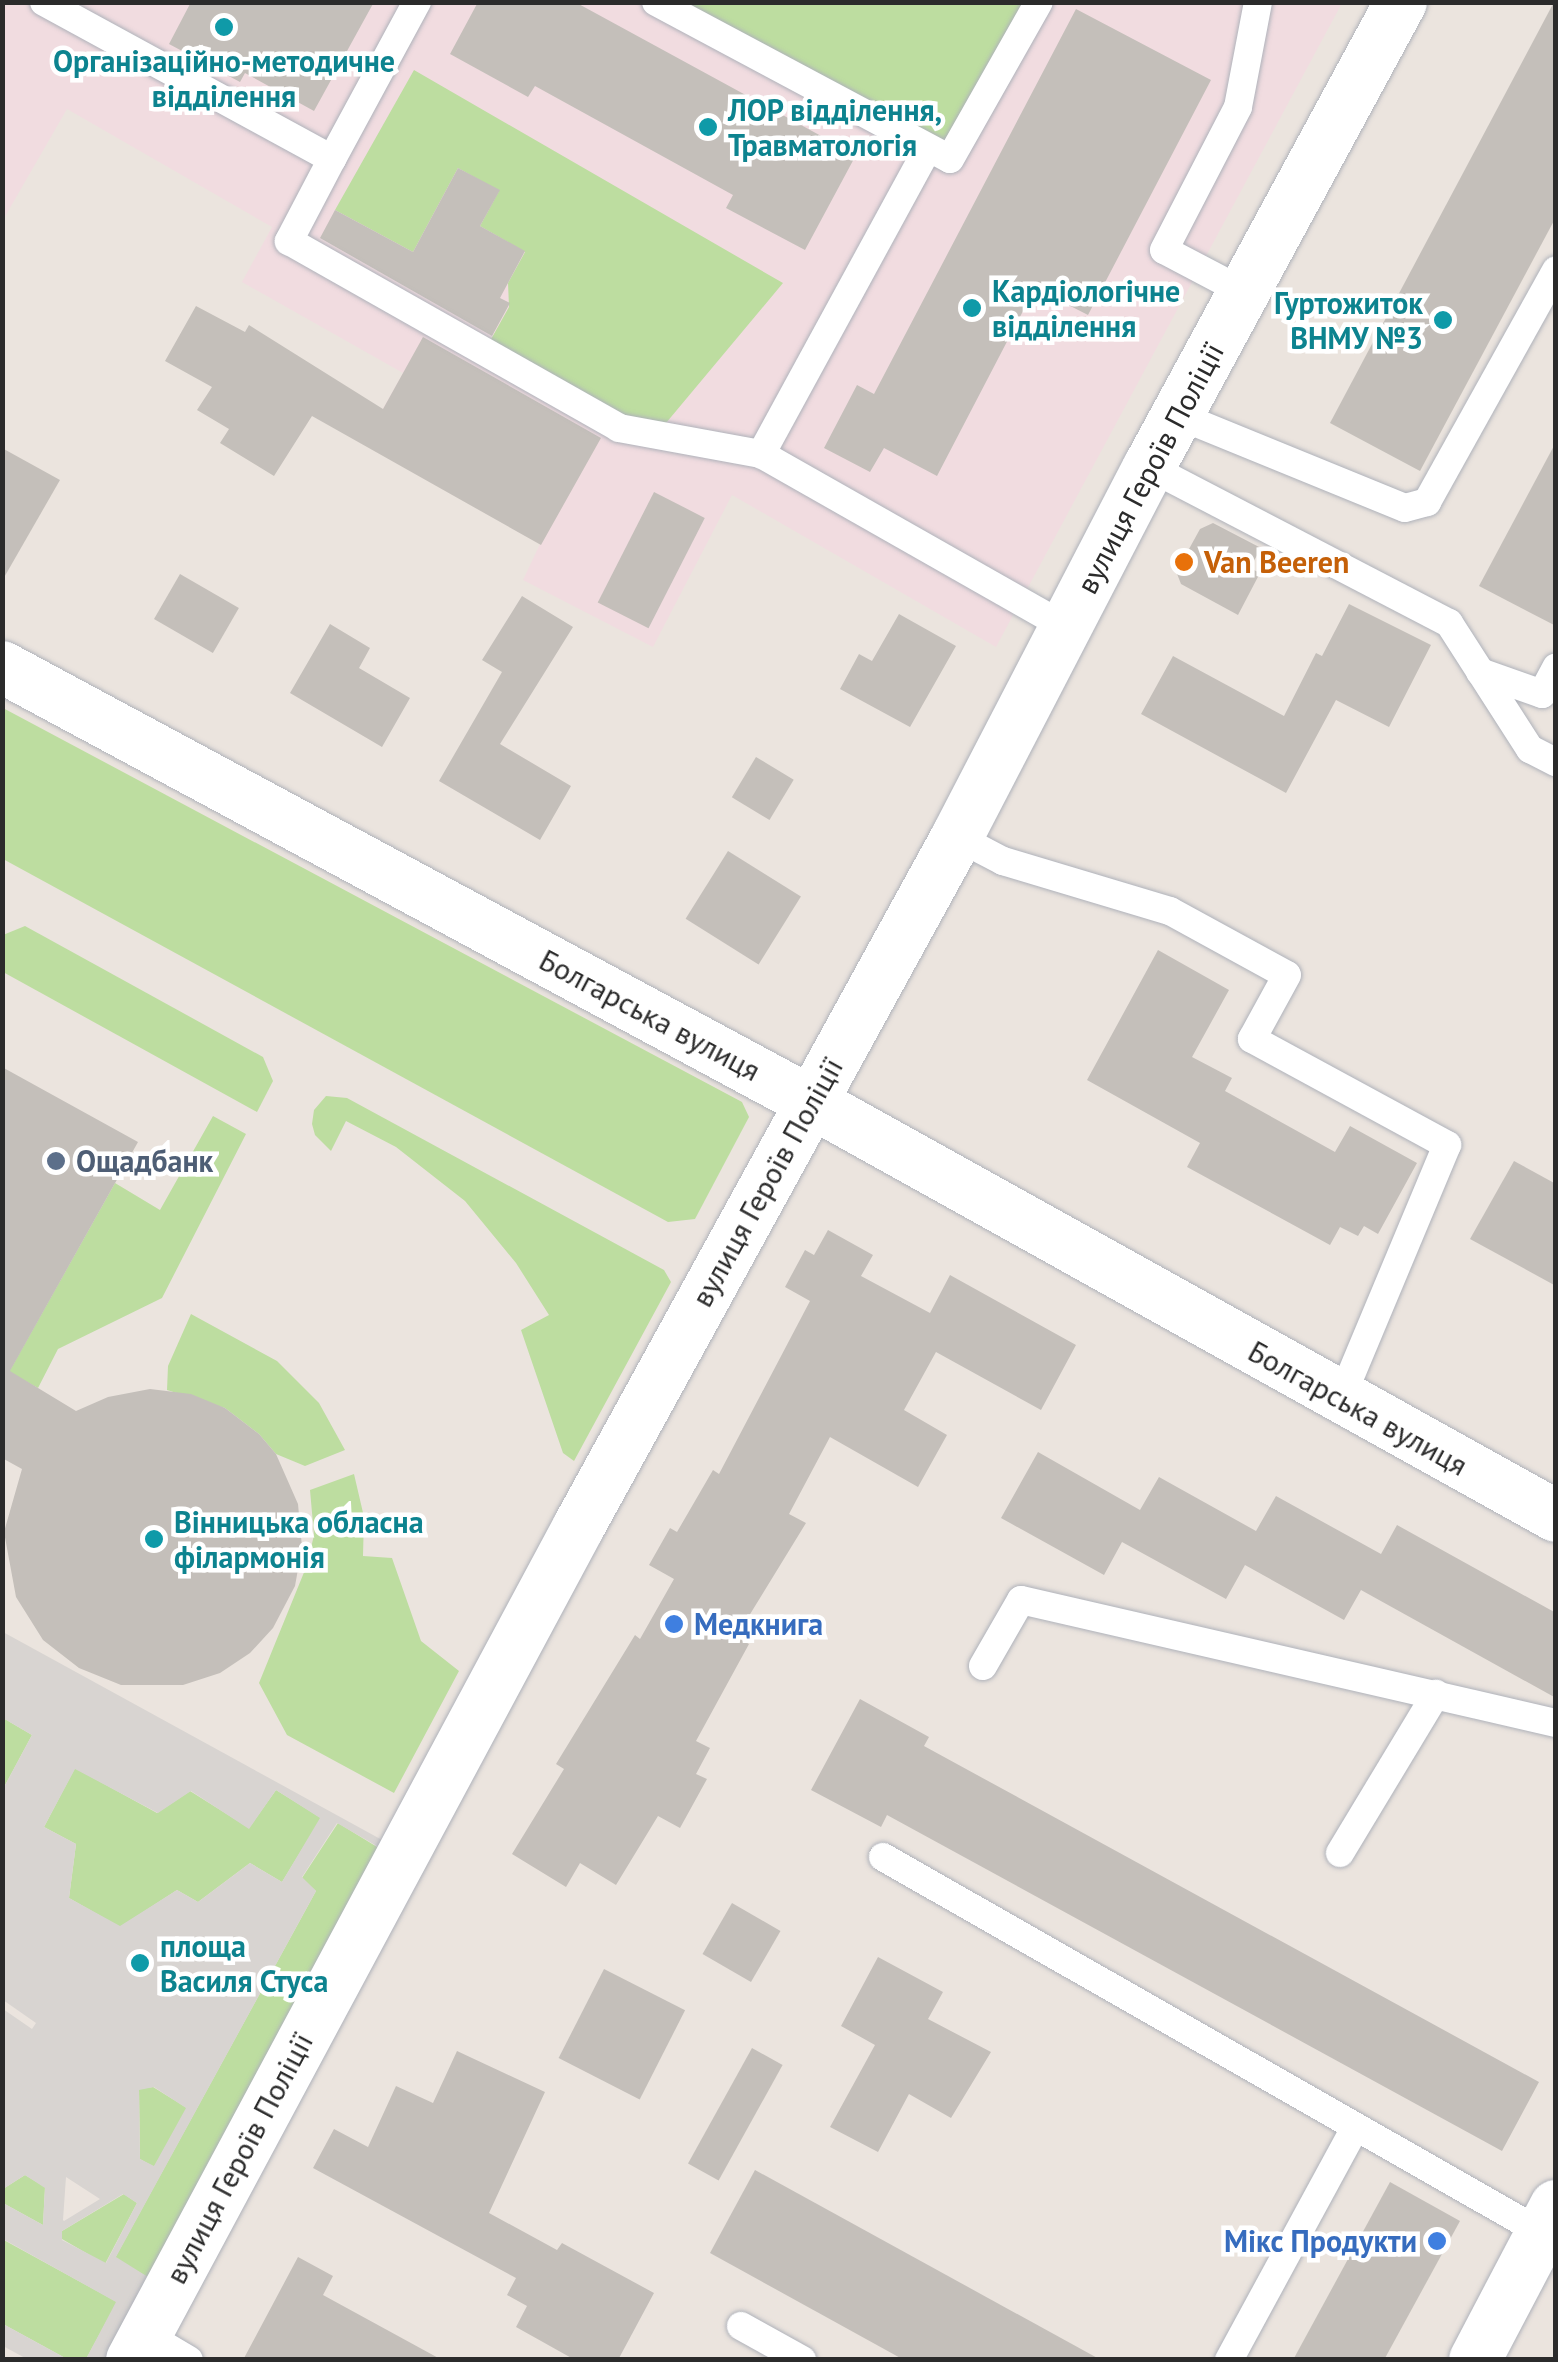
<!DOCTYPE html>
<meta charset="utf-8">
<style>
body{margin:0}
#map{position:relative;width:1558px;height:2362px;overflow:hidden;background:#ebe4de;font-family:"PT Sans",sans-serif}
div>[style]{position:absolute}
[style*='--x']{left:calc(var(--x)*1px);top:calc(var(--y)*1px);width:calc(var(--w)*1px);rotate:calc(var(--a)*1deg)}
.medical>*{inset:0;background:#f1dce0}
.green>*{inset:0;background:#bddda0}
.plaza>*{inset:0;background:#d8d4d1}
.building>*{inset:0;background:#c4bfba;transform-origin:0 0}
.roads{filter:drop-shadow(0 0 2px #afb2ba) drop-shadow(0 0 2px #afb2ba)}
.service>*{height:28px;margin:-14px;padding:0 14px;transform-origin:14px;border-radius:14px;background:#fff}
.minor>*{height:52px;margin:-26px;padding:0 26px;transform-origin:26px;border-radius:26px;background:#fff}
.dots>*{width:28px;height:28px;translate:-50% -50%;box-sizing:border-box;border:5px solid #fff;border-radius:50%}
span{translate:-50% -50%;white-space:nowrap;text-align:center;line-height:1.15;-webkit-text-stroke:9px #fff;paint-order:stroke}
.culture-label{font-size:30px;color:#0d838f;font-weight:700}
.left{translate:0 -50%;text-align:left}
.right{translate:-100% -50%;text-align:right}
.street-label{font-size:30px;color:#2b2b2b}
.food-label{font-size:30px;color:#c56008;font-weight:700}
.service-label{font-size:30px;color:#4e5e75;font-weight:700}
.shop-label{font-size:30px;color:#366cbe;font-weight:700}
.frame{position:absolute;inset:0;border:5px solid #2b2b2b;pointer-events:none}
</style>
<div id="map">
<div class="medical">
<div style="clip-path:polygon(3px 3px,1342px 3px,996px 647px,732px 495px,653px 647px,523px 580px,540px 544px,363px 444px,403px 373px,242px 282px,272px 227px,67px 109px,3px 220px)"></div>
</div>
<div class="green">
<div style="clip-path:polygon(657px 3px,1039px 3px,950px 159px)"></div>
<div style="clip-path:polygon(414px 70px,783px 283px,656px 435px,485px 350px,509px 307px,508px 283px,525px 252px,480px 226px,499px 191px,458px 168px,413px 252px,335px 210px)"></div>
<div style="clip-path:polygon(3px 708px,742px 1102px,749px 1117px,695px 1219px,668px 1222px,3px 859px)"></div>
<div style="clip-path:polygon(25px 926px,263px 1057px,273px 1081px,257px 1112px,3px 972px,3px 935px)"></div>
<div style="clip-path:polygon(326px 1096px,347px 1098px,664px 1270px,671px 1282px,574px 1461px,563px 1453px,521px 1330px,549px 1315px,516px 1263px,465px 1201px,396px 1147px,346px 1121px,331px 1151px,315px 1135px,312px 1124px,314px 1110px)"></div>
<div style="clip-path:polygon(213px 1116px,246px 1134px,162px 1298px,58px 1349px,38px 1388px,9px 1372px,115px 1183px,160px 1210px)"></div>
<div style="clip-path:polygon(191px 1314px,277px 1361px,319px 1403px,345px 1450px,305px 1466px,276px 1454px,259px 1434px,225px 1408px,167px 1390px,168px 1366px)"></div>
<div style="clip-path:polygon(354px 1474px,364px 1517px,363px 1556px,392px 1558px,421px 1641px,459px 1671px,394px 1793px,287px 1735px,259px 1683px,307px 1565px,314px 1535px,310px 1490px)"></div>
<div style="clip-path:polygon(3px 1718px,32px 1735px,3px 1789px)"></div>
<div style="clip-path:polygon(75px 1768px,157px 1813px,190px 1791px,249px 1828px,276px 1790px,321px 1818px,282px 1882px,250px 1863px,198px 1902px,177px 1890px,120px 1927px,69px 1898px,76px 1844px,44px 1827px)"></div>
<div style="clip-path:polygon(338px 1823px,382px 1850px,149px 2278px,115px 2258px,316px 1891px,302px 1878px)"></div>
<div style="clip-path:polygon(153px 2087px,187px 2108px,154px 2167px,140px 2159px,139px 2089px)"></div>
<div style="clip-path:polygon(25px 2175px,45px 2187px,43px 2225px,3px 2203px,3px 2189px)"></div>
<div style="clip-path:polygon(124px 2194px,137px 2203px,105px 2264px,62px 2239px,62px 2231px)"></div>
<div style="clip-path:polygon(2px 2239px,117px 2302px,86px 2359px,67px 2359px,3px 2324px)"></div>
</div>
<div class="plaza">
<div style="clip-path:polygon(evenodd,3px 1632px,404px 1852px,106px 2359px,86px 2359px,116px 2302px,3px 2239px,3px 2203px,43px 2225px,45px 2188px,25px 2175px,3px 2189px,3px 2009px,32px 2029px,36px 2023px,3px 2000px,3px 1789px,32px 1735px,3px 1718px,3px 1632px,75px 1769px,158px 1813px,191px 1791px,249px 1829px,276px 1790px,320px 1818px,282px 1882px,250px 1863px,198px 1902px,177px 1890px,120px 1926px,69px 1898px,76px 1844px,44px 1827px,75px 1769px,3px 1632px,337px 1823px,382px 1849px,148px 2277px,116px 2257px,316px 1891px,302px 1877px,337px 1823px,3px 1632px,154px 2087px,186px 2108px,154px 2166px,140px 2159px,139px 2090px,154px 2087px,3px 1632px,66px 2177px,100px 2199px,64px 2221px,63px 2220px,66px 2177px,3px 1632px,123px 2194px,137px 2203px,106px 2263px,62px 2240px,62px 2231px,123px 2194px)"></div>
<div style="clip-path:polygon(2px 2324px,3px 2324px,67px 2359px,27px 2359px,3px 2346px)"></div>
</div>
<div class="building">
<div style="clip-path:polygon(191px 2px,374px 2px,314px 111px,245px 73px,240px 82px,169px 44px)"></div>
<div style="clip-path:polygon(478px 2px,575px 2px,856px 155px,805px 250px,726px 208px,733px 195px,535px 86px,528px 97px,450px 54px)"></div>
<div style="clip-path:polygon(1554px 2px,1556px 217px,1420px 471px,1330px 423px)"></div>
<div style="clip-path:polygon(1076px 9px,1211px 80px,1088px 315px,1035px 288px,937px 476px,884px 448px,870px 472px,824px 448px,857px 385px,874px 394px)"></div>
<div style="clip-path:polygon(458px 168px,500px 190px,480px 226px,525px 251px,500px 298px,510px 303px,492px 336px,320px 238px,335px 210px,413px 252px)"></div>
<div style="clip-path:polygon(196px 306px,245px 332px,249px 325px,383px 409px,423px 337px,601px 438px,541px 545px,312px 416px,274px 476px,220px 443px,229px 429px,197px 410px,212px 387px,165px 361px)"></div>
<div style="clip-path:polygon(1556px 442px,1556px 626px,1479px 586px)"></div>
<div style="clip-path:polygon(2px 448px,60px 480px,2px 581px)"></div>
<div style="left:654px;top:492px;width:57px;height:124px;rotate:27deg"></div>
<div style="clip-path:polygon(1213px 523px,1261px 548px,1250px 568px,1260px 573px,1238px 615px,1181px 584px,1174px 566px,1178px 551px,1189px 549px,1200px 529px)"></div>
<div style="left:180px;top:574px;width:68px;height:52px;rotate:30deg"></div>
<div style="clip-path:polygon(522px 596px,573px 627px,500px 744px,571px 786px,540px 840px,439px 781px,502px 672px,482px 660px)"></div>
<div style="clip-path:polygon(1349px 604px,1431px 645px,1389px 727px,1336px 700px,1286px 793px,1141px 714px,1173px 656px,1284px 716px,1316px 653px,1322px 656px)"></div>
<div style="clip-path:polygon(899px 614px,956px 646px,910px 727px,840px 689px,859px 654px,872px 661px)"></div>
<div style="clip-path:polygon(330px 624px,370px 648px,359px 668px,410px 698px,382px 747px,290px 693px)"></div>
<div style="left:756px;top:757px;width:44px;height:47px;rotate:31deg"></div>
<div style="left:728px;top:851px;width:86px;height:80px;rotate:32deg"></div>
<div style="clip-path:polygon(1158px 950px,1229px 990px,1192px 1057px,1232px 1078px,1225px 1091px,1335px 1152px,1350px 1126px,1417px 1163px,1378px 1234px,1364px 1226px,1358px 1236px,1340px 1227px,1330px 1245px,1187px 1167px,1200px 1143px,1087px 1080px)"></div>
<div style="clip-path:polygon(2px 1067px,138px 1142px,10px 1371px,76px 1411px,108px 1397px,150px 1389px,191px 1394px,225px 1408px,259px 1434px,276px 1454px,298px 1504px,302px 1547px,295px 1586px,273px 1628px,250px 1653px,220px 1673px,183px 1685px,121px 1685px,79px 1668px,43px 1640px,16px 1597px,4px 1532px,22px 1469px,2px 1458px)"></div>
<div style="clip-path:polygon(1514px 1161px,1556px 1184px,1556px 1286px,1470px 1239px)"></div>
<div style="clip-path:polygon(828px 1230px,873px 1255px,861px 1276px,930px 1313px,950px 1275px,1076px 1345px,1041px 1410px,936px 1352px,904px 1410px,947px 1435px,918px 1487px,830px 1437px,789px 1514px,806px 1523px,736px 1637px,749px 1644px,696px 1741px,710px 1748px,696px 1774px,707px 1779px,680px 1828px,658px 1816px,616px 1885px,580px 1863px,566px 1887px,512px 1854px,564px 1769px,556px 1764px,635px 1635px,640px 1639px,674px 1579px,649px 1565px,670px 1528px,677px 1532px,713px 1470px,719px 1474px,810px 1301px,785px 1287px,805px 1250px,814px 1255px)"></div>
<div style="clip-path:polygon(1038px 1452px,1140px 1510px,1159px 1477px,1256px 1531px,1276px 1496px,1381px 1554px,1397px 1525px,1556px 1613px,1556px 1698px,1361px 1590px,1344px 1620px,1245px 1565px,1226px 1599px,1122px 1542px,1104px 1575px,1001px 1518px)"></div>
<div style="clip-path:polygon(860px 1699px,929px 1737px,924px 1746px,1539px 2082px,1502px 2151px,887px 1815px,881px 1827px,811px 1790px)"></div>
<div style="left:732px;top:1903px;width:56px;height:59px;rotate:30deg"></div>
<div style="clip-path:polygon(878px 1957px,943px 1992px,928px 2019px,991px 2052px,951px 2118px,909px 2094px,878px 2152px,830px 2127px,875px 2045px,841px 2026px)"></div>
<div style="left:604px;top:1969px;width:91px;height:100px;rotate:27deg"></div>
<div style="left:752px;top:2048px;width:35px;height:132px;rotate:29deg"></div>
<div style="clip-path:polygon(457px 2051px,545px 2092px,489px 2213px,557px 2250px,562px 2243px,654px 2293px,618px 2360px,575px 2360px,516px 2327px,527px 2306px,507px 2295px,516px 2278px,313px 2168px,334px 2129px,368px 2147px,396px 2086px,433px 2103px)"></div>
<div style="clip-path:polygon(755px 2170px,1101px 2360px,904px 2360px,710px 2253px)"></div>
<div style="clip-path:polygon(1390px 2182px,1460px 2221px,1384px 2360px,1293px 2360px)"></div>
<div style="clip-path:polygon(298px 2257px,333px 2276px,323px 2295px,442px 2360px,243px 2360px)"></div>
</div>
<div class="roads">
<div class="service">
<div style="--x:44;--y:2;--w:328;--a:28.6"></div>
<div style="--x:332;--y:159;--w:179;--a:-61.6"></div>
<div style="--x:656;--y:2;--w:333;--a:28.1"></div>
<div style="--x:950;--y:159;--w:180;--a:-60.5"></div>
<div style="--x:928;--y:148;--w:349;--a:118.6"></div>
<div style="--x:761;--y:454;--w:351;--a:29.6"></div>
<div style="--x:332;--y:159;--w:93;--a:117.7"></div>
<div style="--x:289;--y:241;--w:379;--a:29.5"></div>
<div style="--x:619;--y:428;--w:144;--a:10.4"></div>
<div style="--x:1244;--y:292;--w:90;--a:-152.3"></div>
<div style="--x:1164;--y:250;--w:161;--a:-62.6"></div>
<div style="--x:1238;--y:107;--w:107;--a:-79.2"></div>
<div style="--x:1177;--y:415;--w:246;--a:22.2"></div>
<div style="--x:1405;--y:508;--w:23;--a:-15"></div>
<div style="--x:1427;--y:502;--w:265;--a:-60.9"></div>
<div style="--x:1149;--y:467;--w:338;--a:27.5"></div>
<div style="--x:1449;--y:623;--w:150;--a:57.3"></div>
<div style="--x:1530;--y:749;--w:29;--a:27"></div>
<div style="--x:1480;--y:672;--w:66;--a:19.5"></div>
<div style="--x:1542;--y:694;--w:30;--a:-62"></div>
<div style="--x:957;--y:837;--w:52;--a:27.6"></div>
<div style="--x:1003;--y:861;--w:174;--a:16.7"></div>
<div style="--x:1170;--y:911;--w:133;--a:28.7"></div>
<div style="--x:1287;--y:975;--w:73;--a:118.7"></div>
<div style="--x:1252;--y:1039;--w:222;--a:28.5"></div>
<div style="--x:1447;--y:1145;--w:275;--a:112.7"></div>
<div style="--x:983;--y:1666;--w:76;--a:-60.1"></div>
<div style="--x:1021;--y:1600;--w:549;--a:12.95"></div>
<div style="--x:1340;--y:1853;--w:186;--a:-58.9"></div>
<div style="--x:883;--y:1857;--w:769;--a:29.7"></div>
<div style="--x:741;--y:2326;--w:70;--a:29.1"></div>
<div style="--x:145;--y:2334;--w:51;--a:30.6"></div>
<div style="--x:1229;--y:2360;--w:264;--a:-61.5"></div>
</div>
<div class="minor">
<div style="--x:2;--y:667;--w:919;--a:28.27"></div>
<div style="--x:811;--y:1102;--w:852;--a:29.06"></div>
<div style="--x:132;--y:2360;--w:946;--a:-61.81"></div>
<div style="--x:579;--y:1526;--w:786;--a:-61.25"></div>
<div style="--x:957;--y:837;--w:417;--a:-62.6"></div>
<div style="--x:1149;--y:467;--w:529;--a:-61.55"></div>
<div style="--x:1475;--y:2360;--w:174;--a:-62.3"></div>
</div>
</div>
<div class="dots">
<div style="left:224px;top:27px;background:#0f9aa8"></div>
<div style="left:708px;top:127px;background:#0f9aa8"></div>
<div style="left:972px;top:308px;background:#0f9aa8"></div>
<div style="left:1443px;top:320px;background:#0f9aa8"></div>
<div style="left:1184px;top:562px;background:#e8710a"></div>
<div style="left:56px;top:1161px;background:#5c6f8a"></div>
<div style="left:154px;top:1539px;background:#0f9aa8"></div>
<div style="left:674px;top:1624px;background:#3f7fe0"></div>
<div style="left:140px;top:1963px;background:#0f9aa8"></div>
<div style="left:1437px;top:2241px;background:#3f7fe0"></div>
</div>
<div class="culture-label">
<span style="left:224px;top:78px">Організаційно-методичне<br>відділення</span>
<span class="left" style="left:728px;top:127px">ЛОР відділення,<br>Травматологія</span>
<span class="left" style="left:992px;top:308px">Кардіологічне<br>відділення</span>
<span class="right" style="left:1423px;top:320px">Гуртожиток<br>ВНМУ №3</span>
<span class="left" style="left:174px;top:1539px">Вінницька обласна<br>філармонія</span>
<span class="left" style="left:160px;top:1963px">площа<br>Василя Стуса</span>
</div>
<div class="street-label">
<span style="left:1150px;top:468px;rotate:-62deg">вулиця Героїв Поліції</span>
<span style="left:650px;top:1015px;rotate:28deg">Болгарська вулиця</span>
<span style="left:767px;top:1182px;rotate:-61deg">вулиця Героїв Поліції</span>
<span style="left:1358px;top:1408px;rotate:29deg">Болгарська вулиця</span>
<span style="left:239px;top:2158px;rotate:-62deg">вулиця Героїв Поліції</span>
</div>
<div class="food-label">
<span class="left" style="left:1204px;top:562px">Van Beeren</span>
</div>
<div class="service-label">
<span class="left" style="left:76px;top:1161px">Ощадбанк</span>
</div>
<div class="shop-label">
<span class="left" style="left:694px;top:1624px">Медкнига</span>
<span class="right" style="left:1417px;top:2241px">Мікс Продукти</span>
</div>
<div class="frame"></div>
</div>
